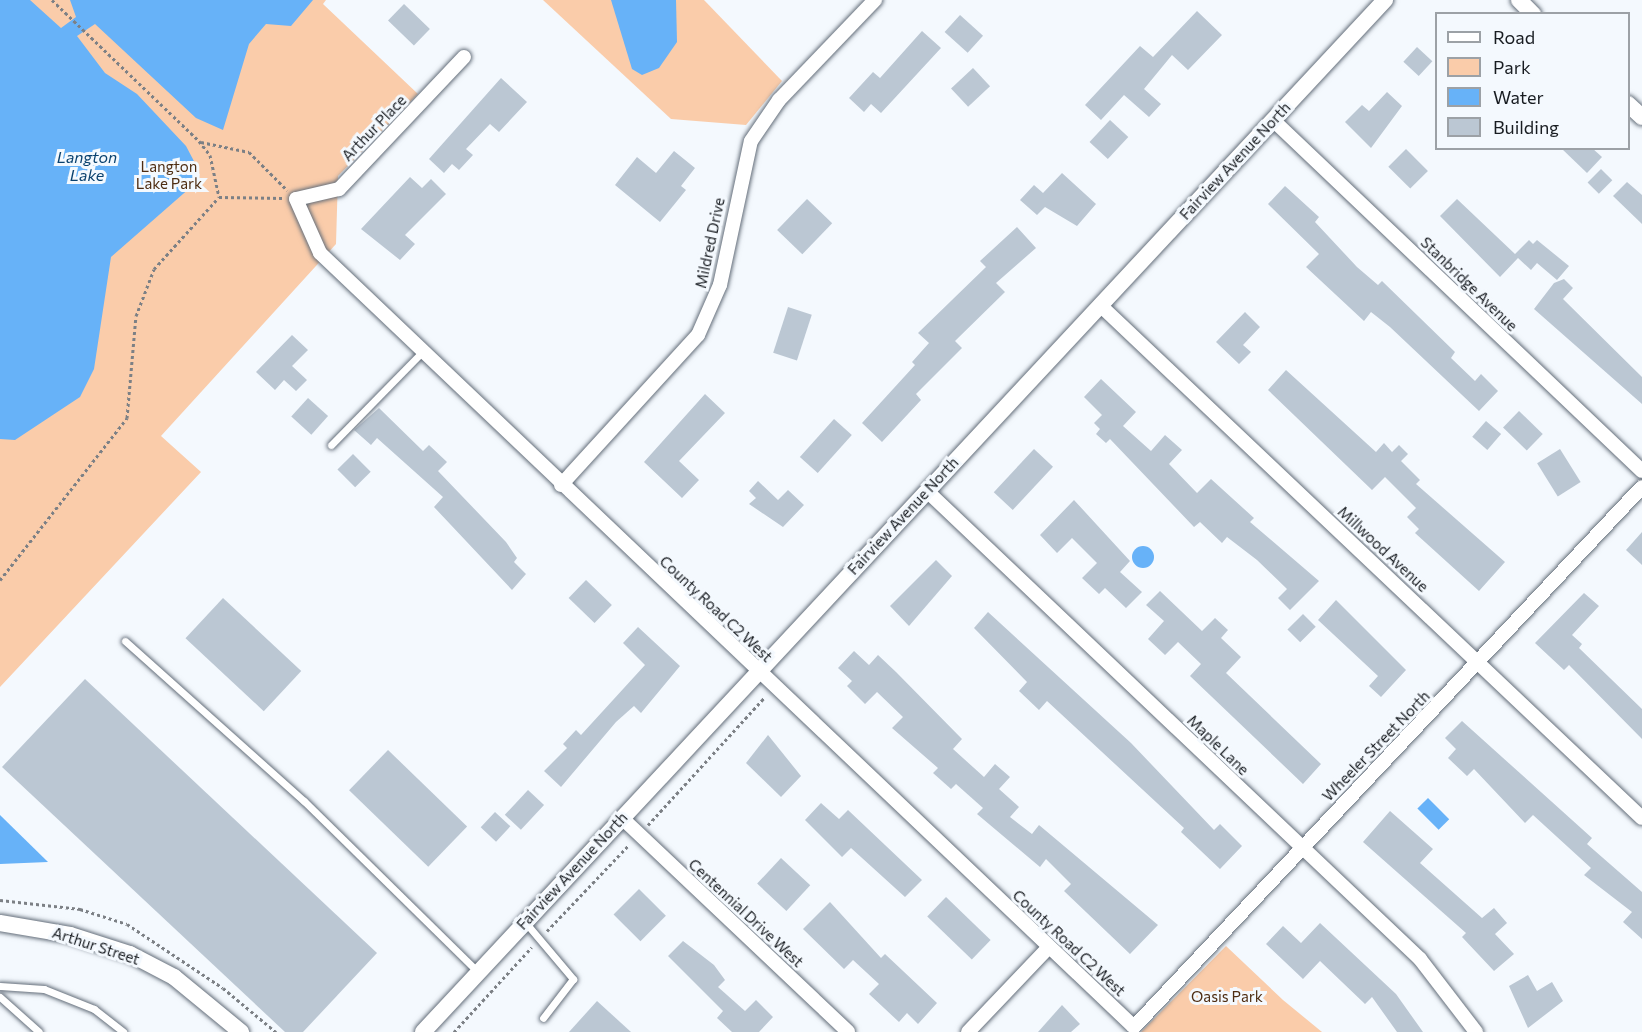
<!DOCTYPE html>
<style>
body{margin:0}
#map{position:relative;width:1642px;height:1032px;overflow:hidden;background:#f4f9fe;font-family:Commissioner,sans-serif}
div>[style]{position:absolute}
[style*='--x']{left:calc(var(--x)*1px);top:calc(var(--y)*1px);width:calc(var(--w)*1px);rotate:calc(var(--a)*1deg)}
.green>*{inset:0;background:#faccaa}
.water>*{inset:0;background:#67b2f8;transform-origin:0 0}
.round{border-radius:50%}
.building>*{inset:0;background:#bbc7d3;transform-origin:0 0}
.path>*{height:3px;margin-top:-1.5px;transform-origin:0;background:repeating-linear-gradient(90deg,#7c8085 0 3px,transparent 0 6px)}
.roads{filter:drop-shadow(0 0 2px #646e7a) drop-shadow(0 0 2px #646e7a)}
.service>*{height:7px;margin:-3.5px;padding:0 3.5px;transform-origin:3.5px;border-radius:3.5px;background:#fff}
.minor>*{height:14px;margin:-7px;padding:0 7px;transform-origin:7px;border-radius:7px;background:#fff}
.tertiary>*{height:16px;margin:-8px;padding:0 8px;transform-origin:8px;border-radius:8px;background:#fff}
span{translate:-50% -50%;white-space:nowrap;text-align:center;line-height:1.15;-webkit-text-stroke:6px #f4f9fe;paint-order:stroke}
.street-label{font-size:15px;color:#181c21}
.park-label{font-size:15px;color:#4e2d12}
.water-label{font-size:16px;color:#09416e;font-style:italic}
.legend{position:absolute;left:1435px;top:12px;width:195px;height:138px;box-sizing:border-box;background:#f4f9fe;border:2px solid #9ca1a6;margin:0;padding:8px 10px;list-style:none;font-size:18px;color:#181c21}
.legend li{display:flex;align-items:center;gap:12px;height:30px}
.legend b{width:30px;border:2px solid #9ca1a6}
</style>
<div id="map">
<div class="green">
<div style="clip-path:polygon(0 0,326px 0,323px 4px,418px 94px,338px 176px,336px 244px,161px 436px,201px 472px,0 687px)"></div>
<div style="clip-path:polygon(543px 0,704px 0,782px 81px,746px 125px,671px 119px)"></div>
<div style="clip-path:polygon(1226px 946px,1283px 1000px,1322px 1032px,1141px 1032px)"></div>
</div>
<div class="water">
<div style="clip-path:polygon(0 0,30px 0,61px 28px,76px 17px,70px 0,313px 0,291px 26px,266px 24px,249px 44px,223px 130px,196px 118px,95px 24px,77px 36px,105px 73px,137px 94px,186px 146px,196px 165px,191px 187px,111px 257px,94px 369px,80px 397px,15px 440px,0 439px)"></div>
<div style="clip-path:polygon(611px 0,676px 0,677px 42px,659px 68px,642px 75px,632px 69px)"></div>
<div class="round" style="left:1132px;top:546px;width:22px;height:22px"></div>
<div style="left:1428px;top:798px;width:30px;height:15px;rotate:45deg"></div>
<div style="clip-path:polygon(0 815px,48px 862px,0 864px)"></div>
</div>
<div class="building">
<div style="left:404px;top:4px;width:36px;height:23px;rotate:44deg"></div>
<div style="clip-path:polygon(1197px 11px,1222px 35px,1188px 70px,1172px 55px,1144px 89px,1161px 104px,1149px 117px,1124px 95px,1101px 120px,1085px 105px,1140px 46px,1153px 57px)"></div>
<div style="left:960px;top:15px;width:31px;height:23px;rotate:42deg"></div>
<div style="clip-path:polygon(922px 31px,941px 48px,881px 113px,871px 104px,864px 112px,849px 98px,873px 72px,880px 78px)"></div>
<div style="left:1417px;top:47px;width:21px;height:20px;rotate:43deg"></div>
<div style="left:973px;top:68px;width:25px;height:30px;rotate:47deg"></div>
<div style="clip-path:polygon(501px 78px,527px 102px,499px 132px,490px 124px,466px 149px,473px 155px,459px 170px,452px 164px,444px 173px,429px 159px)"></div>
<div style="clip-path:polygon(1387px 92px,1402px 106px,1371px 148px,1345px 122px,1362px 105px,1369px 111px)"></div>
<div style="left:1110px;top:120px;width:25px;height:30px;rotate:43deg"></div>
<div style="clip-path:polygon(1561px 148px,1592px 148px,1602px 157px,1587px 173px)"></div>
<div style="left:1406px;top:149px;width:31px;height:25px;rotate:45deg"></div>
<div style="clip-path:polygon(674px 151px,695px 168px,681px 186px,686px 190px,660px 222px,615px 185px,637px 157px,656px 173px)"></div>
<div style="left:1601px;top:169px;width:16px;height:19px;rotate:45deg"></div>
<div style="clip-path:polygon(1062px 173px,1096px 204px,1077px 226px,1045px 207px,1037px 215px,1020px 200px,1034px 185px,1043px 193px)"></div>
<div style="clip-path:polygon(410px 177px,422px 188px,431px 179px,446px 194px,405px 235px,415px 244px,400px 260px,361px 229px)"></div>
<div style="clip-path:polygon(1627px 182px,1642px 195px,1642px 224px,1613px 196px)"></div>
<div style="clip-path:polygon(1285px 186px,1319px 217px,1315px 222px,1357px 267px,1378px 285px,1382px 281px,1455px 352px,1451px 358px,1475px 381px,1481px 374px,1498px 391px,1479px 411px,1390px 327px,1371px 312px,1364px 321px,1306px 267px,1319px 254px,1268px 204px)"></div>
<div style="left:807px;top:199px;width:35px;height:43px;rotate:44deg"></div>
<div style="clip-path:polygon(1457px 199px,1515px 254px,1529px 240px,1533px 244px,1537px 240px,1569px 266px,1557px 280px,1537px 263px,1531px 270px,1518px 258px,1500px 277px,1440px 216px)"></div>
<div style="clip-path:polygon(1017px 227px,1036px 248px,996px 283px,1005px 292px,955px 341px,962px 348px,916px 394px,921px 400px,882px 442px,862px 423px,915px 365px,912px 362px,929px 343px,918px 333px,986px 267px,980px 261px)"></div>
<div style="clip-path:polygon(1564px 279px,1573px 288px,1563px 299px,1642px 377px,1642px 404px,1534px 309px,1554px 283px)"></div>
<div style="left:788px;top:307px;width:25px;height:48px;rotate:18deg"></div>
<div style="clip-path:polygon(1245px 312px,1260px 327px,1243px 345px,1251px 352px,1239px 364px,1216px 342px)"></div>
<div style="clip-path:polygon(292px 335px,308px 350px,292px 366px,307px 380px,296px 391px,284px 380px,275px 390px,256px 372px)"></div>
<div style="clip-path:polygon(1286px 370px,1376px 452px,1384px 443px,1392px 452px,1399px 445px,1408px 454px,1401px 461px,1420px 480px,1416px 484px,1505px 562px,1479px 591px,1415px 533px,1419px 529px,1407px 517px,1416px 508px,1385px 477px,1372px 490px,1268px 390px)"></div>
<div style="clip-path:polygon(1101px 379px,1136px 412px,1123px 426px,1151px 451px,1165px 435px,1182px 450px,1169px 464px,1197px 493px,1211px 479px,1254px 518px,1250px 522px,1319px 581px,1290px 610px,1278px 598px,1287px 589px,1257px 560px,1227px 537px,1222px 543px,1200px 522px,1194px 527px,1110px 439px,1106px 443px,1096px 434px,1100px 429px,1094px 423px,1102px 415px,1084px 397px)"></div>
<div style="clip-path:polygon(705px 394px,725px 413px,679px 461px,699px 480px,682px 498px,644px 462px)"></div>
<div style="left:308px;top:398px;width:27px;height:25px;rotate:42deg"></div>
<div style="clip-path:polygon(379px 408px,423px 451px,429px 445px,447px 462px,438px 471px,506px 542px,517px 558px,514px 562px,526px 574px,512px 590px,434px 507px,443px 497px,377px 438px,371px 445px,354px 430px)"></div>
<div style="left:1519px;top:411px;width:33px;height:23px;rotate:44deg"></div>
<div style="left:834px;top:419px;width:24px;height:51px;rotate:42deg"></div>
<div style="left:1486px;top:421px;width:20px;height:21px;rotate:41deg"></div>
<div style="left:1034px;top:449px;width:26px;height:59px;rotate:43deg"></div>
<div style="left:1560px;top:449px;width:39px;height:27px;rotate:58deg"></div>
<div style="left:353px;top:454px;width:25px;height:22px;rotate:45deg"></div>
<div style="clip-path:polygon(758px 481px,778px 500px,788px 490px,804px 505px,783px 527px,749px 504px,756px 498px,749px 491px)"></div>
<div style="clip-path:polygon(1074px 500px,1130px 561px,1120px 572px,1142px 592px,1126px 608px,1105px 588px,1099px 594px,1082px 578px,1097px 563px,1072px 538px,1057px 553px,1040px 535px)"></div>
<div style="clip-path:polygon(1642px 532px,1642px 565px,1626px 550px)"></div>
<div style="clip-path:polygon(936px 560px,952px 576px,909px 626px,890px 606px)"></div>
<div style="left:586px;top:580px;width:36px;height:25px;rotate:44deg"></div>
<div style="clip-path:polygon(1160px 591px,1202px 631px,1215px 618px,1228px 630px,1221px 638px,1241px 657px,1226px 673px,1321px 764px,1303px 784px,1190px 676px,1201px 664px,1178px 642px,1165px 655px,1148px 639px,1164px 621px,1146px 605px)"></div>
<div style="clip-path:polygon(1584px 593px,1599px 606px,1572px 635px,1582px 644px,1579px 648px,1642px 709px,1642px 739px,1569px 665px,1564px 670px,1535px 643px)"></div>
<div style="left:223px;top:598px;width:107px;height:55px;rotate:43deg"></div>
<div style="clip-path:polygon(1336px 600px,1406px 670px,1381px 697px,1369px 686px,1378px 676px,1318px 620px)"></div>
<div style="clip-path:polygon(988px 612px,1131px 743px,1214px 830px,1220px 824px,1242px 846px,1220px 869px,1181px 832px,1184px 828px,1047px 701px,1039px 710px,1019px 691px,1027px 682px,974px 628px)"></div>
<div style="left:1303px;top:614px;width:18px;height:22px;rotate:45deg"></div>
<div style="clip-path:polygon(638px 627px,680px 666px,641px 713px,634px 706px,616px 722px,561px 787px,544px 771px,567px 748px,563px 744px,576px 730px,581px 735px,645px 665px,623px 643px)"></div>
<div style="clip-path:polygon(854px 651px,869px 665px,878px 655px,896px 672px,962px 739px,953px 749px,984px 777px,995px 764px,1010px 777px,999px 789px,1019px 807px,1010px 817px,1032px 834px,1039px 825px,1158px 925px,1130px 954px,1064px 891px,1071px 884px,1046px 859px,1040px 867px,977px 814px,983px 808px,956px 784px,951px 789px,933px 773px,938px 768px,892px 728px,903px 717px,877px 692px,865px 704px,847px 686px,852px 681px,838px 668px)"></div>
<div style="clip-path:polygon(85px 679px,377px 953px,303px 1032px,285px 1032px,2px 767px)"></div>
<div style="clip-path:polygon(1462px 721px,1592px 838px,1587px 844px,1642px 892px,1642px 939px,1623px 922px,1632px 912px,1584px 875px,1591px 868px,1533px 815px,1525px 823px,1474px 769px,1467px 776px,1448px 758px,1456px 749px,1445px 738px)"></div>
<div style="clip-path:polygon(768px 735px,801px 776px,781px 797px,746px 763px)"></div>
<div style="left:388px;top:750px;width:110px;height:56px;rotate:44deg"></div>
<div style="left:528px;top:790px;width:22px;height:34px;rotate:43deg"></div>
<div style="clip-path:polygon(821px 803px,839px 819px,848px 810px,922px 880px,905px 897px,851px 848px,842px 857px,805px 820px)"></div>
<div style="clip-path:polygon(1390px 811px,1433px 849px,1420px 863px,1482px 918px,1494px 908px,1507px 923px,1495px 934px,1514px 954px,1494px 971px,1462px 937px,1466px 933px,1363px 842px)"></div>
<div style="left:495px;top:812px;width:21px;height:21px;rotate:43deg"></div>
<div style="left:781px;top:858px;width:40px;height:35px;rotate:43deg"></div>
<div style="left:639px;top:889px;width:38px;height:36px;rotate:45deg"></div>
<div style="left:946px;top:897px;width:62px;height:27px;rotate:44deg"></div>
<div style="clip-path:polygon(830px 902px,881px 958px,885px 954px,937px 1003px,918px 1024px,907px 1013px,899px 1022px,869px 994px,879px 984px,853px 960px,844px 969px,803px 929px)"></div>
<div style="clip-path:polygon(1320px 923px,1396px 994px,1423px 1032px,1397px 1032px,1372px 997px,1365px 1004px,1320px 961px,1303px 979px,1266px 944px,1283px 926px,1301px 943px)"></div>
<div style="clip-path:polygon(683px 941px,714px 965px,725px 980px,718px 987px,745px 1011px,756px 1000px,773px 1017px,759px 1032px,732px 1032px,717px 1018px,723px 1011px,668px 956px)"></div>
<div style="clip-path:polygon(1528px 975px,1537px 991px,1552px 982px,1563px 1001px,1528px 1028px,1509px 986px)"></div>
<div style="clip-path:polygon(597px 1001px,631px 1032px,569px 1032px)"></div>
<div style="clip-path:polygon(1062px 1005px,1080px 1024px,1071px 1032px,1038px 1032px)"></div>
</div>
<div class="path">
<div style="--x:52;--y:0;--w:204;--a:43.8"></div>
<div style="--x:199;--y:141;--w:18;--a:52"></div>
<div style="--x:210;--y:155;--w:43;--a:77.9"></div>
<div style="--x:201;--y:142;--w:49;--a:11.8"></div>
<div style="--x:249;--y:152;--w:54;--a:45"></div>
<div style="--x:0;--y:580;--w:206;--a:-51.9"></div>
<div style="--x:127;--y:418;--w:102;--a:-85"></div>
<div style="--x:136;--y:316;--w:50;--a:-69"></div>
<div style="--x:154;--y:269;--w:97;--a:-47.9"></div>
<div style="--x:219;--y:197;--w:63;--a:0.9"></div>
<div style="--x:648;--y:825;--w:173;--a:-47.6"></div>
<div style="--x:0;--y:900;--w:81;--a:6.4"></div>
<div style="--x:80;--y:909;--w:49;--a:17.7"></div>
<div style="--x:127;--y:924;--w:115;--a:33.7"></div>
<div style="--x:223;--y:988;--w:69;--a:39.7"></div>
<div style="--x:547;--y:931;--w:119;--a:-46.4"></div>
<div style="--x:454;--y:1032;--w:115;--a:-47.5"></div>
</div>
<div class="roads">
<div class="service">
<div style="--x:331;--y:445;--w:130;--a:-45.6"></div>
<div style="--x:125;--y:641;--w:240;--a:41.8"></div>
<div style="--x:304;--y:801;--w:244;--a:44.5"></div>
<div style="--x:525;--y:922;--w:75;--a:49.9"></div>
<div style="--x:573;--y:979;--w:49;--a:127.6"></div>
<div style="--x:0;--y:986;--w:44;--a:3.9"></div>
<div style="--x:44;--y:989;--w:54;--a:21.8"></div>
<div style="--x:94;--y:1009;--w:37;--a:38"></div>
<div style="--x:0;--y:997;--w:52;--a:41.9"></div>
</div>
<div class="minor">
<div style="--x:464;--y:57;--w:182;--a:133.4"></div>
<div style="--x:339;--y:189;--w:44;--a:166.9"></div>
<div style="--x:296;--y:199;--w:59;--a:66"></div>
<div style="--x:320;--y:253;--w:1123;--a:43.56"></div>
<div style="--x:1134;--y:1027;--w:741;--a:-46.75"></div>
<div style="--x:1273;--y:120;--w:509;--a:43.57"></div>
<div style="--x:1100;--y:305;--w:746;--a:43.43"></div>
<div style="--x:561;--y:485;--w:203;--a:-47.6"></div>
<div style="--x:698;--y:335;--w:55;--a:-66.3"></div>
<div style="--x:720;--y:285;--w:147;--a:-77.9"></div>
<div style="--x:751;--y:141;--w:50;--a:-55.7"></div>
<div style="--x:779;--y:100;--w:139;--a:-46.2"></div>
<div style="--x:927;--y:491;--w:680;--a:43.51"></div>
<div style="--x:1420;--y:959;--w:92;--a:52.5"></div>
<div style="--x:622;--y:818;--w:311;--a:43.4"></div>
<div style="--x:968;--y:1032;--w:117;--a:-46.4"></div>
</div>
<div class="tertiary">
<div style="--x:1519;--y:0;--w:20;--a:45"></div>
<div style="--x:1628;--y:104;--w:19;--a:43"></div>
<div style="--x:0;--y:923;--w:71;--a:9.7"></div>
<div style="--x:70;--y:935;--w:63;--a:17.6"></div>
<div style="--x:130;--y:954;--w:50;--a:27.6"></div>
<div style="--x:174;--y:977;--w:87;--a:39.4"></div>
<div style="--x:423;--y:1032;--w:1411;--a:-47.01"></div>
</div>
</div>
<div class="street-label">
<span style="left:374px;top:128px;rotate:-46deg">Arthur Place</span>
<span style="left:1235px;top:161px;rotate:-47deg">Fairview Avenue North</span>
<span style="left:710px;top:243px;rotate:-78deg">Mildred Drive</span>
<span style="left:1469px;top:284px;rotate:44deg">Stanbridge Avenue</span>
<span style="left:903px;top:516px;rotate:-47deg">Fairview Avenue North</span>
<span style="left:1383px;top:549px;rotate:43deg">Millwood Avenue</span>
<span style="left:716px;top:609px;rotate:43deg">County Road C2 West</span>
<span style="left:1218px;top:745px;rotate:44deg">Maple Lane</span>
<span style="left:1376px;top:746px;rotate:-46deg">Wheeler Street North</span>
<span style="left:572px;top:871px;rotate:-47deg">Fairview Avenue North</span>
<span style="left:746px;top:913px;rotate:43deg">Centennial Drive West</span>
<span style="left:1069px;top:943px;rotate:43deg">County Road C2 West</span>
<span style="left:96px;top:946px;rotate:18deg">Arthur Street</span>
</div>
<div class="park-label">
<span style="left:169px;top:175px">Langton<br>Lake Park</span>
<span style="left:1227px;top:997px">Oasis Park</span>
</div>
<div class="water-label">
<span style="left:87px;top:166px">Langton<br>Lake</span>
</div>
<ul class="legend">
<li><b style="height:8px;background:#fff"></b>Road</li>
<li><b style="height:16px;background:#faccaa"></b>Park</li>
<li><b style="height:16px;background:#67b2f8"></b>Water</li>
<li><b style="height:16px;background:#bbc7d3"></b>Building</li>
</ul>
</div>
